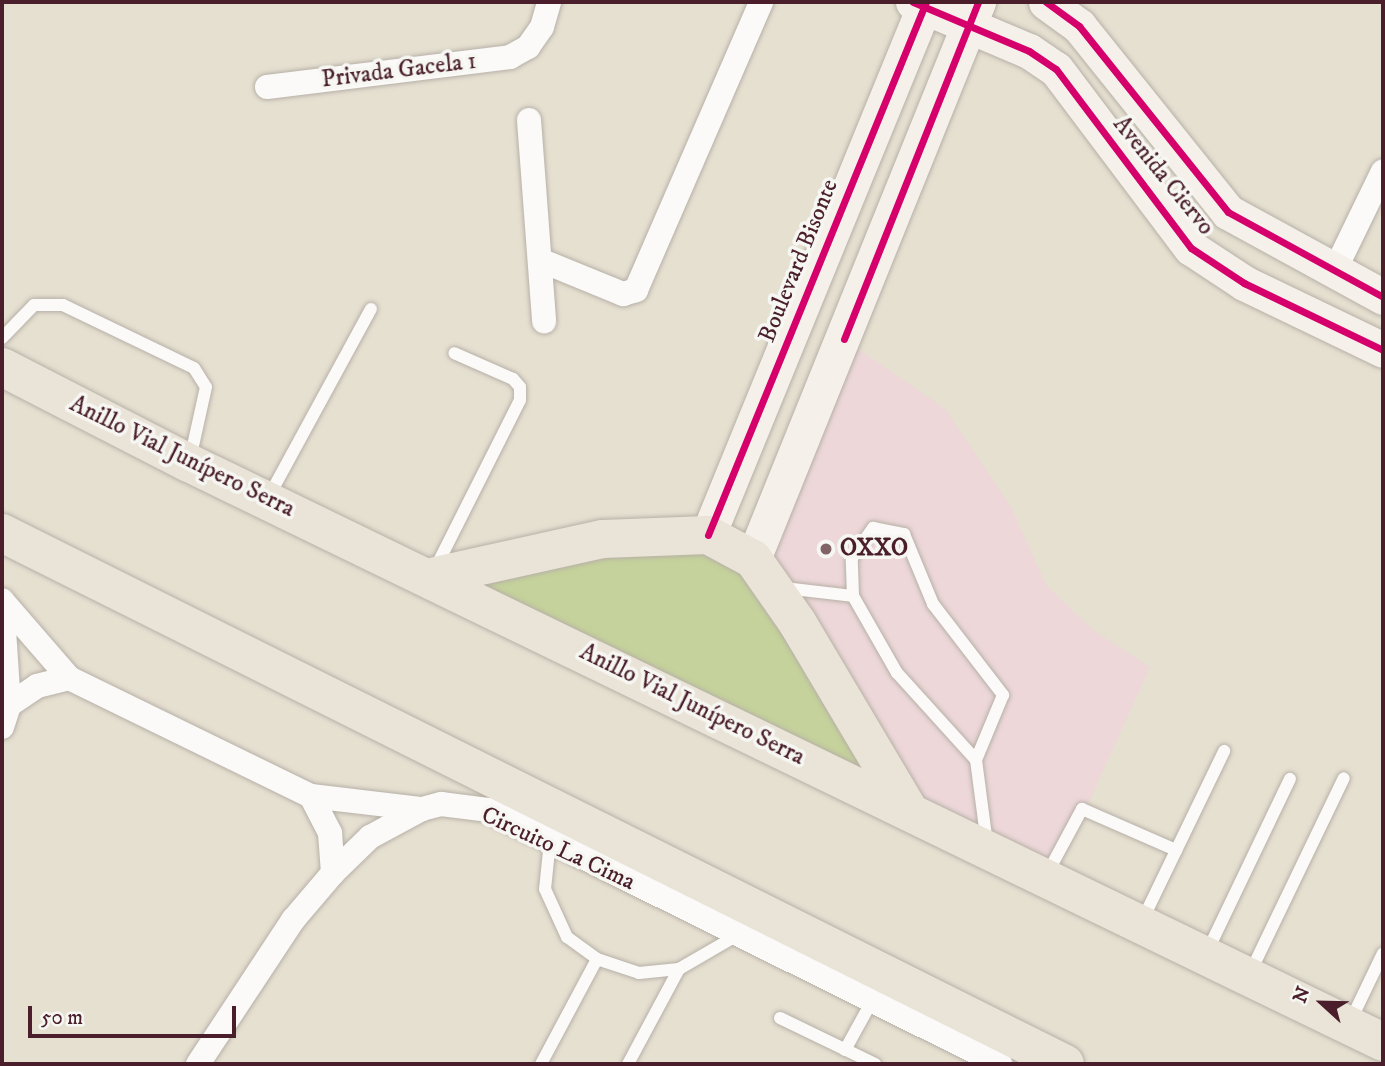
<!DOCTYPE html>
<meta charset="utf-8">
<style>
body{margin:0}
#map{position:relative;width:1385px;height:1066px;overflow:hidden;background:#e6e0d1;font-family:"IM FELL DW Pica",serif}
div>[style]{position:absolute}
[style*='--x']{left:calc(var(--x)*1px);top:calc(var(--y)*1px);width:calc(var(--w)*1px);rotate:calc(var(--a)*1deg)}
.built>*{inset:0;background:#edd7d9}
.green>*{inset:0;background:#c5d29b}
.roads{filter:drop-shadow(0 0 2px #b7b0a7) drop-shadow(0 0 2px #b7b0a7)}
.lane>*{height:12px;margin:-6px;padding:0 6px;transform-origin:6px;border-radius:6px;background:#fbfaf8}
.street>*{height:24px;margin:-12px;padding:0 12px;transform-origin:12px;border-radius:12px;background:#fbfaf8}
.secondary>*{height:35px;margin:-17.5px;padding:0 17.5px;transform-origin:17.5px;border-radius:17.5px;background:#f5f1ea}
.highway>*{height:38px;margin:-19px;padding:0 19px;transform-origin:19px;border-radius:19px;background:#eae3d7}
.cycleway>*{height:7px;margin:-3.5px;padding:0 3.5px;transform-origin:3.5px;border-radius:3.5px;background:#d6006c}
.dots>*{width:19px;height:19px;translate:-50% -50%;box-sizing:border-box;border:4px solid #f6f6f2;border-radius:50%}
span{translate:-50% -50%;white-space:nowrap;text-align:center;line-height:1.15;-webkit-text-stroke:7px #f6f6f2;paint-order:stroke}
.street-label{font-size:24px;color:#4a1f2b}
.poi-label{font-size:24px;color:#4a1f2b;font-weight:700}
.left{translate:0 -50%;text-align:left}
.frame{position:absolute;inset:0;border:4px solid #4a1f2b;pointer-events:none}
.north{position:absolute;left:1287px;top:968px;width:70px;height:70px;-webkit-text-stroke:5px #f6f6f2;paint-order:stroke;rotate:292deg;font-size:19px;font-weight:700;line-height:28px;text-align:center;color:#4a1f2b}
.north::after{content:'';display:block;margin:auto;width:24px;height:32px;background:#4a1f2b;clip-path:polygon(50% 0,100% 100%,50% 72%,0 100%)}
.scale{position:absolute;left:28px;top:1006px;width:208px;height:32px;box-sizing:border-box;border:4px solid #4a1f2b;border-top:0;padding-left:9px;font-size:21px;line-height:24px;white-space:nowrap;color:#4a1f2b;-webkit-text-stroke:5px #f6f6f2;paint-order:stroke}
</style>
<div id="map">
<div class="built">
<div style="clip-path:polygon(844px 339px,945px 409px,1010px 505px,1046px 585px,1094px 631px,1150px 667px,1053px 882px,910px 812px,753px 559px)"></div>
</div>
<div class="green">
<div style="clip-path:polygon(603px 539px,753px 559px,910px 812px,431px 577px)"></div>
</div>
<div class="roads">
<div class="lane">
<div style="--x:2;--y:338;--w:46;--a:-45.9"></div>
<div style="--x:34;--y:305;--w:29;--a:0"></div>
<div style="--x:63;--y:305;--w:145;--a:25.7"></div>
<div style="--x:194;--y:368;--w:22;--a:58"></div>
<div style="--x:206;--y:387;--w:74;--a:102.5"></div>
<div style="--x:269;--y:496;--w:213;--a:-61.4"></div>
<div style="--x:436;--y:567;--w:187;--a:-63.3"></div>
<div style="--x:520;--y:400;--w:13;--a:-90"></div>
<div style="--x:520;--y:387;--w:11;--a:-131"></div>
<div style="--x:513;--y:379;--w:64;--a:-156.2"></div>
<div style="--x:784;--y:588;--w:69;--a:6.6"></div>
<div style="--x:976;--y:760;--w:118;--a:-132.2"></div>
<div style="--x:897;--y:673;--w:89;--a:-119.7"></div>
<div style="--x:853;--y:596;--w:38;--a:-92"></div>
<div style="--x:852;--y:558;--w:37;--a:-55"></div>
<div style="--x:873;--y:528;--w:32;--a:11"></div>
<div style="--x:904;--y:534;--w:76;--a:67.5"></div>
<div style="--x:933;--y:604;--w:115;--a:52.4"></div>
<div style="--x:1003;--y:695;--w:70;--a:112.6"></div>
<div style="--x:976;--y:760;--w:84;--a:82.5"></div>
<div style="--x:550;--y:841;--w:48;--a:95.9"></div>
<div style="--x:545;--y:889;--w:53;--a:65.4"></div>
<div style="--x:567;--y:937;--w:37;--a:36"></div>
<div style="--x:597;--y:959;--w:44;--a:18.4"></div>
<div style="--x:639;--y:973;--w:40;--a:-5.7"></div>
<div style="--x:679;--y:969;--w:66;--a:-30.1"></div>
<div style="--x:1047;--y:874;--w:74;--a:-61.7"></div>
<div style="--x:1082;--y:809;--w:103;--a:23.6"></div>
<div style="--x:1142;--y:921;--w:189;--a:-64.2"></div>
<div style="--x:1207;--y:952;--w:192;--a:-64.4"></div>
<div style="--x:1250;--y:973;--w:216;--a:-64.3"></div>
<div style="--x:780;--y:1018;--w:106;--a:25.8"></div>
<div style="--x:1350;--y:1022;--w:76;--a:-64.4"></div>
<div style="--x:845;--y:1050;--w:56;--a:-61.1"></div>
<div style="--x:541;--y:1064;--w:119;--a:-61.9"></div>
<div style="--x:628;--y:1064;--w:108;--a:-61.8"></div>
</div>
<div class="street">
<div style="--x:267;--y:87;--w:245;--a:-7"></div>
<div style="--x:510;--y:57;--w:21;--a:-29"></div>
<div style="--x:528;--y:47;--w:24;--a:-55"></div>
<div style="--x:542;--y:27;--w:26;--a:-74"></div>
<div style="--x:529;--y:120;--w:202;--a:85.7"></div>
<div style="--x:540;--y:260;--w:90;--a:22.3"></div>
<div style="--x:623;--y:294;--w:14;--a:-17"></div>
<div style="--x:636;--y:290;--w:314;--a:-66.5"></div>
<div style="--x:1333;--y:274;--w:114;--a:-64.1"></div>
<div style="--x:5;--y:604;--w:98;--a:49.1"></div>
<div style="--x:69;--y:678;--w:269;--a:26"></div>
<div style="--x:311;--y:796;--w:112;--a:6.7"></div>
<div style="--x:9;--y:705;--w:34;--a:-34"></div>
<div style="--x:37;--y:686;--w:33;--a:-14"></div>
<div style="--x:2;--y:727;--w:23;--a:-72"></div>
<div style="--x:9;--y:705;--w:105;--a:-93.8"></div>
<div style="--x:311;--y:796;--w:42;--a:62.8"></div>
<div style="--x:330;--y:833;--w:40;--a:85.7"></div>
<div style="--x:198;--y:1064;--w:173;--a:-56.6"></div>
<div style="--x:293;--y:920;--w:62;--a:-49.6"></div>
<div style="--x:333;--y:873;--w:52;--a:-44.2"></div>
<div style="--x:370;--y:837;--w:59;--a:-28.3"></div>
<div style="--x:422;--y:809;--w:20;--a:-15"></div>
<div style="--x:441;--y:804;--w:47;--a:7.3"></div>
<div style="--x:488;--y:810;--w:572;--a:26.39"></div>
</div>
<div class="secondary">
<div style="--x:913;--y:2;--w:126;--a:22.9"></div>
<div style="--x:1029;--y:51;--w:32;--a:34"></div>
<div style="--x:1056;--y:69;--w:224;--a:53"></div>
<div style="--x:1191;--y:248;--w:64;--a:33.4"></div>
<div style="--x:1244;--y:283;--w:154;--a:25.7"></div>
<div style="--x:1046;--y:2;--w:41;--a:36"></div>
<div style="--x:1079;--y:26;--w:238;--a:51.3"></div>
<div style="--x:1228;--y:212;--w:177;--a:28.7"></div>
<div style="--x:708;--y:535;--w:576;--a:-67.76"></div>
<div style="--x:753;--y:559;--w:601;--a:-68"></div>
</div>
<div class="highway">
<div style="--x:2;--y:367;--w:210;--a:27.2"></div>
<div style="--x:189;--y:463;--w:1327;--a:25.87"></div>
<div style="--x:2;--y:533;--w:1188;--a:26.54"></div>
<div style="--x:431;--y:577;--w:176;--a:-12.5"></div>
<div style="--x:603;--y:539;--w:105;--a:-2.2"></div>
<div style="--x:708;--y:535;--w:51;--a:28.1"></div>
<div style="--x:753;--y:559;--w:77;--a:55.1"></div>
<div style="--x:797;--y:622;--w:221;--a:59.3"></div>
</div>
</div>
<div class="cycleway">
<div style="--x:913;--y:2;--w:126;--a:22.9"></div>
<div style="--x:1029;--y:51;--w:32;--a:34"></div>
<div style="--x:1056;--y:69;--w:224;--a:53"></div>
<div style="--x:1191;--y:248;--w:64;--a:33.4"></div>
<div style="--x:1244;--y:283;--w:154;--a:25.7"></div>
<div style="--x:1046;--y:2;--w:41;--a:36"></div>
<div style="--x:1079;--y:26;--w:238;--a:51.3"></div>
<div style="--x:1228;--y:212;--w:177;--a:28.7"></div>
<div style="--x:844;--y:339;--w:363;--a:-68.3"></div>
<div style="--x:708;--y:535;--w:576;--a:-67.76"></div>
</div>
<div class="dots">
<div style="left:826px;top:549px;background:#816365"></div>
</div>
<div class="street-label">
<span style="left:399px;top:71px;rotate:-7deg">Privada Gacela 1</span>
<span style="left:1163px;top:176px;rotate:51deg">Avenida Ciervo</span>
<span style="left:799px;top:261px;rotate:-68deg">Boulevard Bisonte</span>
<span style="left:182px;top:457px;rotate:26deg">Anillo Vial Junípero Serra</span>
<span style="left:692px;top:705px;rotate:26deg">Anillo Vial Junípero Serra</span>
<span style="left:558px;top:849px;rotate:25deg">Circuito La Cima</span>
</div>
<div class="poi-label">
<span class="left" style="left:840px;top:549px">OXXO</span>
</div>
<div class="frame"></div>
<div class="north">N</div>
<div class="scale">50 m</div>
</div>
